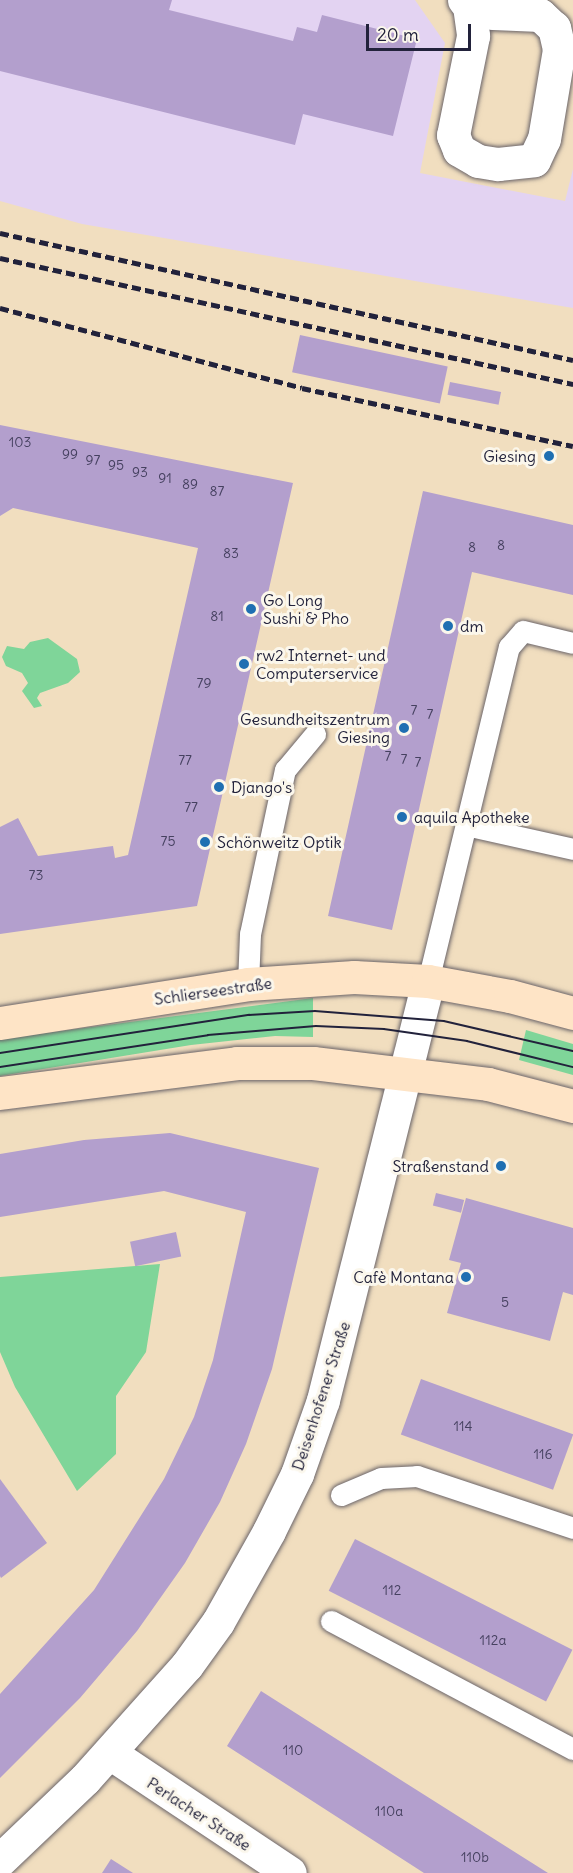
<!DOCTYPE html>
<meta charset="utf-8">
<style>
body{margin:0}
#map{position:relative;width:573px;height:1873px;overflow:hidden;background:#f1debf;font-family:Delius,sans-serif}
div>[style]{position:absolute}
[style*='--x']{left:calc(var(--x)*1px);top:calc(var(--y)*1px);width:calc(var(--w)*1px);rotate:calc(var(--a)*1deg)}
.built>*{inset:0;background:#e3d3f2}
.green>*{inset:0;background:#7fd599}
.building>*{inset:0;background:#b39fcd;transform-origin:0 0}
.roads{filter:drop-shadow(0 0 2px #6a6469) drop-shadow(0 0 2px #6a6469)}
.service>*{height:21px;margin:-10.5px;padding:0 10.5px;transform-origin:10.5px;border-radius:10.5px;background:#fff}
.minor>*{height:33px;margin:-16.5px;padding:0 16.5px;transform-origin:16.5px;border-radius:16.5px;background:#fff}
.secondary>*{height:33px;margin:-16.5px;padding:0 16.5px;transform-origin:16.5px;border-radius:16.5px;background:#fee4c6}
.tram>*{height:1.5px;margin:-0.75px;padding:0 0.75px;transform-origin:0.75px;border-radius:0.75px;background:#22223b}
.rail>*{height:4.5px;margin-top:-2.25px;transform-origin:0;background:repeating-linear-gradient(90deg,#22223b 0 9px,transparent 0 13.5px)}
.dots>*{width:16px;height:16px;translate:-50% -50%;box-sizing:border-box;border:3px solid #fbf7ec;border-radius:50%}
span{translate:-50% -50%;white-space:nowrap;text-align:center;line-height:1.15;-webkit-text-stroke:6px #fbf7ec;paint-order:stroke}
.number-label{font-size:14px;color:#464160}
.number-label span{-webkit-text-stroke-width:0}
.poi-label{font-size:16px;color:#22223b}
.right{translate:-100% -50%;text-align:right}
.left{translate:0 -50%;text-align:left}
.street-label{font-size:16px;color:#22223b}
.scale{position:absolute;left:366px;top:24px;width:105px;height:27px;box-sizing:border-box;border:3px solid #22223b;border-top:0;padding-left:8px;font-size:18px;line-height:21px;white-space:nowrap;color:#22223b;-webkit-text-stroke:4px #fbf7ec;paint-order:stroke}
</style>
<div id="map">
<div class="built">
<div style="clip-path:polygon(0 0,415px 0,445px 43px,420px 173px,565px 201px,573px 169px,573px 308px,82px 224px,0 201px)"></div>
</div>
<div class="green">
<div style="clip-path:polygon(48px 638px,77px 659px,80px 672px,68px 683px,40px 693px,37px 698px,42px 706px,34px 708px,22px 691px,28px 683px,22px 673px,6px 666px,2px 657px,7px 646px,24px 649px,30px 642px)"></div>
<div style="clip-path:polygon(313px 998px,313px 1037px,275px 1036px,191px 1045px,0 1076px,0 1039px)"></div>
<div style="clip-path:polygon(526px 1030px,573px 1044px,573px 1075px,519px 1060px)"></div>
<div style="clip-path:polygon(160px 1264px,146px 1352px,116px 1396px,116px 1454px,77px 1491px,15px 1387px,0 1352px,0 1277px)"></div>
</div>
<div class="building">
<div style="clip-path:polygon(0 0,172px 0,169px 10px,293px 41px,297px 27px,317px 32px,322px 15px,417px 39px,393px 136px,303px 114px,295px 145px,0 71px)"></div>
<div style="left:300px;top:335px;width:151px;height:38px;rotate:12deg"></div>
<div style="left:450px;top:382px;width:52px;height:13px;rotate:11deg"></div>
<div style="clip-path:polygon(0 425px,293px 483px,197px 906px,0 934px,0 827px,18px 818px,38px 856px,113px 846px,115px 858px,128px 855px,198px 548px,13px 508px,0 516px)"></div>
<div style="clip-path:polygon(423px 491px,573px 525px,573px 595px,472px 572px,392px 930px,328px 916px)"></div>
<div style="clip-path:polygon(170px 1133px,319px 1168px,272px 1369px,246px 1444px,220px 1502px,185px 1563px,137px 1631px,80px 1698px,0 1778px,0 1694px,94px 1590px,164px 1479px,194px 1417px,213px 1360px,246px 1212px,164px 1191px,0 1217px,0 1154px,84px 1140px)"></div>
<div style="left:436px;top:1193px;width:29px;height:13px;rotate:14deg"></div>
<div style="clip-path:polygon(466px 1198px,573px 1228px,573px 1295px,563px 1292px,550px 1341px,447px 1313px,461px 1263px,449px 1260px)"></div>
<div style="left:176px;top:1232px;width:25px;height:47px;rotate:78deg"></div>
<div style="left:421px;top:1379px;width:162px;height:59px;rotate:20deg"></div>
<div style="clip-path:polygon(0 1479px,47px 1543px,1px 1578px,0 1576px)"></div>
<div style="left:355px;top:1539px;width:244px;height:58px;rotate:27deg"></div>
<div style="clip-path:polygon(261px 1691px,404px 1782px,548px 1873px,424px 1873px,227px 1746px)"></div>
<div style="clip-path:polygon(111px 1859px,133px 1873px,102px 1873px)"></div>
</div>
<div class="roads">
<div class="service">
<div style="--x:466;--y:825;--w:110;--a:12.6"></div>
<div style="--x:428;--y:981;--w:344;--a:-76.4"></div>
<div style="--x:509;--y:647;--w:21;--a:-49"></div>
<div style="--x:523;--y:631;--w:51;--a:13.5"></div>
<div style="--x:248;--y:984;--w:50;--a:-87.7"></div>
<div style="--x:250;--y:934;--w:168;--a:-78"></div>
<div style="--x:285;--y:770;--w:47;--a:-50.2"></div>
<div style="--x:341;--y:1495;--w:43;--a:-23"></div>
<div style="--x:381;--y:1478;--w:36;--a:-3"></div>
<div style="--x:417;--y:1476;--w:164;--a:18.4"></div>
<div style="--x:331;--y:1621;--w:274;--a:27.9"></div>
</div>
<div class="minor">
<div style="--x:464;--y:0;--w:8;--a:50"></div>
<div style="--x:469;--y:6;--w:30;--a:82"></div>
<div style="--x:473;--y:36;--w:101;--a:101.4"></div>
<div style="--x:453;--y:135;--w:16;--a:68"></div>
<div style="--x:459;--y:150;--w:22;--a:30"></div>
<div style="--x:478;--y:161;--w:20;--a:9"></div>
<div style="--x:498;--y:164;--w:36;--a:-6"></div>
<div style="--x:534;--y:160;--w:23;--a:-65"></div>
<div style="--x:544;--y:139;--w:91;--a:-80.5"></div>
<div style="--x:559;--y:49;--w:22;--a:-103"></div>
<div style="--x:554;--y:28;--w:19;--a:-137"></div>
<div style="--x:540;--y:15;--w:47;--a:-177.6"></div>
<div style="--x:493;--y:13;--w:25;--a:-164"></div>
<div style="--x:110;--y:1753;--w:216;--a:33.7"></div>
<div style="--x:0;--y:1860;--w:117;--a:-43.6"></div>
<div style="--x:85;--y:1779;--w:153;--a:-48.2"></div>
<div style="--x:187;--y:1665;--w:53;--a:-54.2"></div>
<div style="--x:218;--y:1622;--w:104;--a:-60.7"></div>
<div style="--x:269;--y:1531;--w:64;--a:-63.8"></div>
<div style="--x:297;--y:1474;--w:78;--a:-70.6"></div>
<div style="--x:323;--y:1400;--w:432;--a:-75.9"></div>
</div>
<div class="secondary">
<div style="--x:0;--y:1023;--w:251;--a:-8.9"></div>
<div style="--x:248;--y:984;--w:106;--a:-3.8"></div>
<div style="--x:354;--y:977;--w:74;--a:3.1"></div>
<div style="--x:428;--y:981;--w:83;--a:10.4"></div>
<div style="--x:510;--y:996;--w:65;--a:15.1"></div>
<div style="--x:0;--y:1093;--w:239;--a:-7.2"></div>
<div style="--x:237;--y:1063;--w:76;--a:0"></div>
<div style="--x:313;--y:1063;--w:176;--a:6.8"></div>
<div style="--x:488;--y:1084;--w:88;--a:14.5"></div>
</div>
</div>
<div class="tram">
<div style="--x:0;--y:1053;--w:252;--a:-8.7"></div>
<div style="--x:249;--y:1015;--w:66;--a:-3.5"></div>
<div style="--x:315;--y:1011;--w:129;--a:4.4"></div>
<div style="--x:444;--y:1021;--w:132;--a:13.1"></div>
<div style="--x:0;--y:1067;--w:210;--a:-8.7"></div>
<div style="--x:208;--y:1035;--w:108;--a:-4.8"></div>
<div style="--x:316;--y:1026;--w:68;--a:2.5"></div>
<div style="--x:384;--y:1029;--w:84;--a:8.2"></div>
<div style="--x:467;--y:1041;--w:109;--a:13.8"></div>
</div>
<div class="rail">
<div style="--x:0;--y:233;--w:587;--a:12.5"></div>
<div style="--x:0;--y:258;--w:587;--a:12.4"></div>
<div style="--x:0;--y:308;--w:312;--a:14.8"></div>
<div style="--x:302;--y:388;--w:277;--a:12.1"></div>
</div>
<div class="dots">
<div style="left:549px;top:456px;background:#1f6fb2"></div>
<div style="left:251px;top:609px;background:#1f6fb2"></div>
<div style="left:448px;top:626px;background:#1f6fb2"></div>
<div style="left:244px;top:664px;background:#1f6fb2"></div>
<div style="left:404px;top:728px;background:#1f6fb2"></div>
<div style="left:219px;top:787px;background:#1f6fb2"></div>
<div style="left:402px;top:817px;background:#1f6fb2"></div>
<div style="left:205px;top:842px;background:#1f6fb2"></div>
<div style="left:501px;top:1166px;background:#1f6fb2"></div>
<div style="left:466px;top:1277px;background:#1f6fb2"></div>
</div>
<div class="number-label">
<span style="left:20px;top:442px">103</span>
<span style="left:70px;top:454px">99</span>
<span style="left:93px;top:460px">97</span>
<span style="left:116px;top:465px">95</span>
<span style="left:140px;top:472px">93</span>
<span style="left:165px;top:478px">91</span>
<span style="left:190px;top:484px">89</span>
<span style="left:217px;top:491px">87</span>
<span style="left:501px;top:545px">8</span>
<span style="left:472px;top:547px">8</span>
<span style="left:231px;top:553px">83</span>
<span style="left:217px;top:616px">81</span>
<span style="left:204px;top:683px">79</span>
<span style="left:414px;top:710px">7</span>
<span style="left:430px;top:714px">7</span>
<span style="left:388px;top:756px">7</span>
<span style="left:404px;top:759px">7</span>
<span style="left:185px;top:760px">77</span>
<span style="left:418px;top:762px">7</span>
<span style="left:191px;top:807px">77</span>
<span style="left:168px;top:841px">75</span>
<span style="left:36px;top:875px">73</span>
<span style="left:505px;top:1302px">5</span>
<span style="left:463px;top:1426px">114</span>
<span style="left:543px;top:1454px">116</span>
<span style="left:392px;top:1590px">112</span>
<span style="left:493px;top:1640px">112a</span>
<span style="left:293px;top:1750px">110</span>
<span style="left:389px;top:1811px">110a</span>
<span style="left:475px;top:1857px">110b</span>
</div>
<div class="poi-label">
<span class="right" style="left:536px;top:456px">Giesing</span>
<span class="left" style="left:263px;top:609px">Go Long<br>Sushi &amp; Pho</span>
<span class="left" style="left:460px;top:626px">dm</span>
<span class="left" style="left:256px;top:664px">rw2 Internet- und<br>Computerservice</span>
<span class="right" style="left:390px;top:728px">Gesundheitszentrum<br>Giesing</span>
<span class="left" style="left:231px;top:787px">Django's</span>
<span class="left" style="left:414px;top:817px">aquila Apotheke</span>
<span class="left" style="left:217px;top:842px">Schönweitz Optik</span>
<span class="right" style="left:489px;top:1166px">Straßenstand</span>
<span class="right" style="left:454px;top:1277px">Cafè Montana</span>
</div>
<div class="street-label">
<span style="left:213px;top:991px;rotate:-8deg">Schlierseestraße</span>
<span style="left:321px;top:1396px;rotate:-72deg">Deisenhofener Straße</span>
<span style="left:199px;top:1814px;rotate:33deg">Perlacher Straße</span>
</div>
<div class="scale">20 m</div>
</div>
